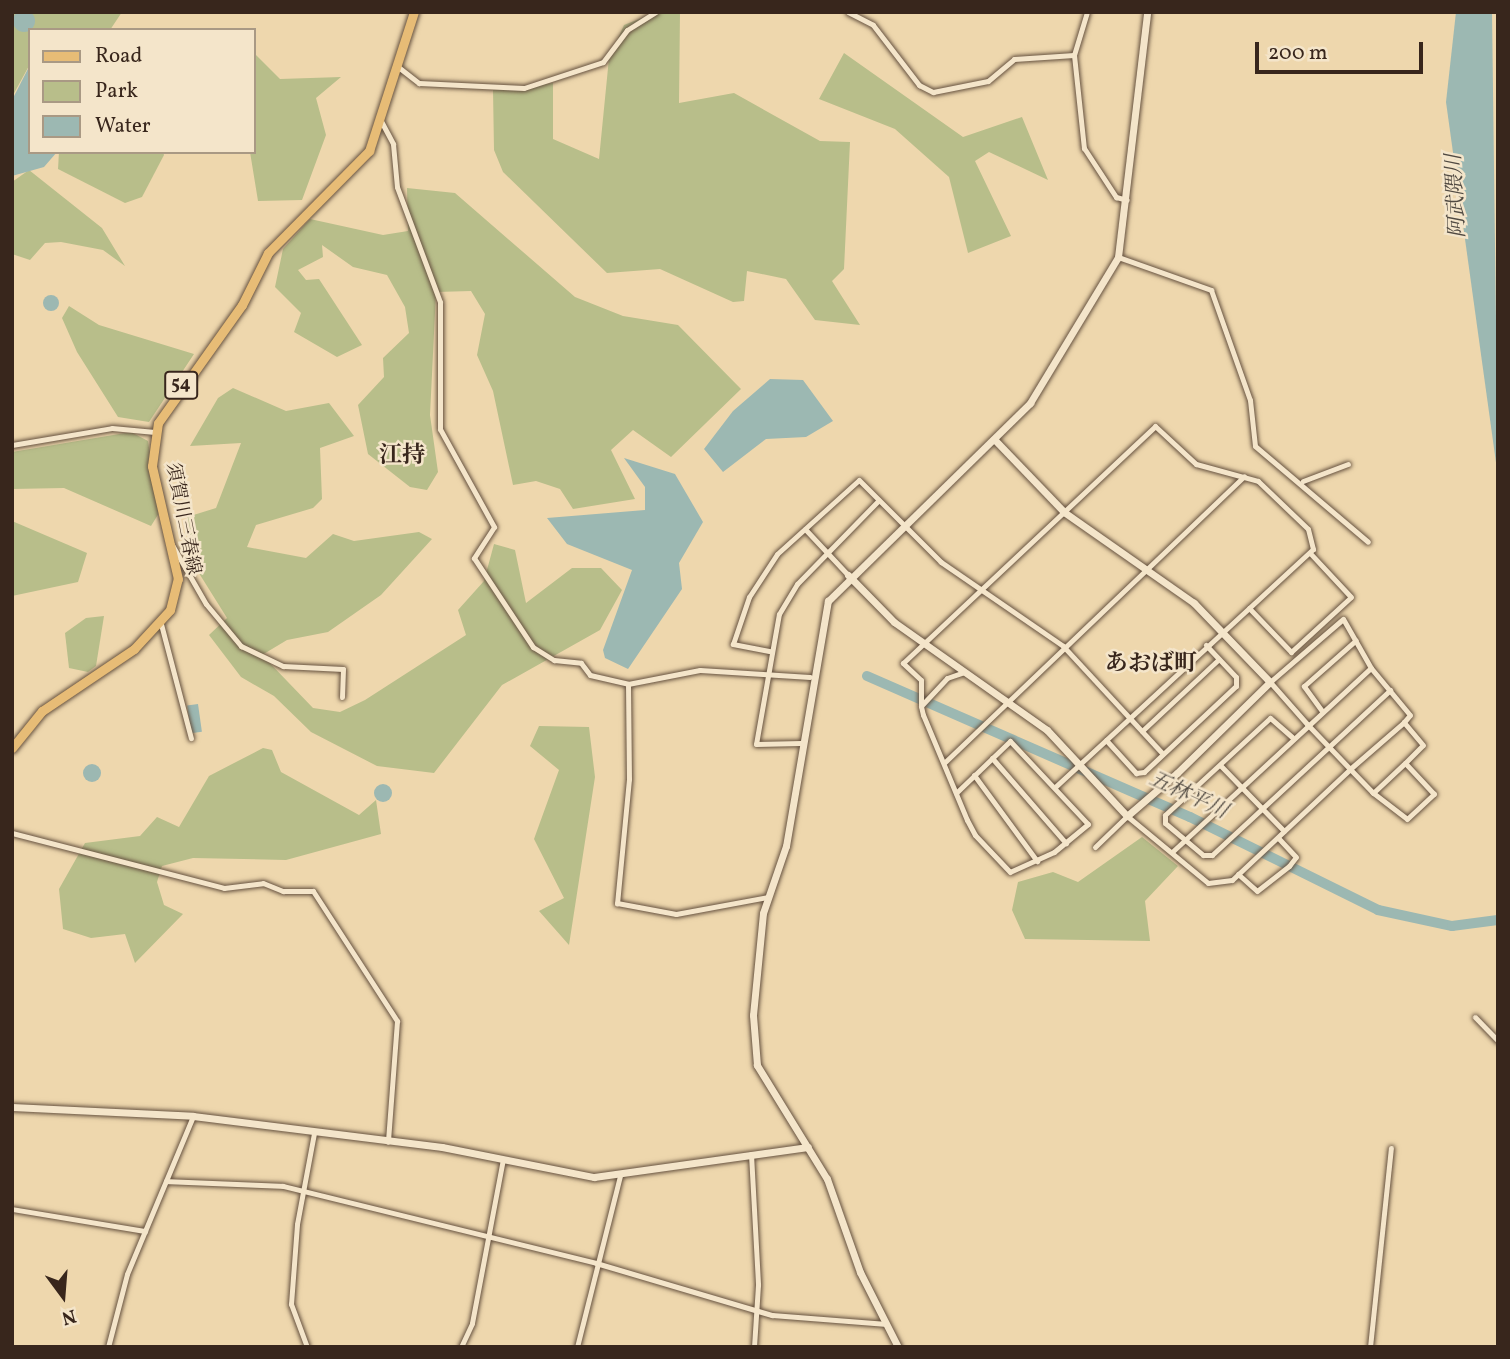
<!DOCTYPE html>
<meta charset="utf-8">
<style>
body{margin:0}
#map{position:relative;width:1510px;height:1359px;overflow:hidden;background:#eed7ad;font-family:Vollkorn,"Noto Serif JP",serif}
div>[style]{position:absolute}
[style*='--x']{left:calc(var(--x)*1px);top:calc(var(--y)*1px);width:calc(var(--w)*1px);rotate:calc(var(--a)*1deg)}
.green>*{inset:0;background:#b8be8a}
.water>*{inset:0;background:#9cb8b2;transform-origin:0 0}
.round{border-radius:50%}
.river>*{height:10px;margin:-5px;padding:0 5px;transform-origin:5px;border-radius:5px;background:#9cb8b2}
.roads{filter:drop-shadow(0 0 2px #665240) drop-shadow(0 0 2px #665240)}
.minor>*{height:5px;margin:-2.5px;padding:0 2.5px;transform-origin:2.5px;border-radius:2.5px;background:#f4e5ca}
.tertiary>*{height:7px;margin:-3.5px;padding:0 3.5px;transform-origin:3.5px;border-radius:3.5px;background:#f4e5ca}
.primary>*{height:9px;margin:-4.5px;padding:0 4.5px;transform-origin:4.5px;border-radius:4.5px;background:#e7bc76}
span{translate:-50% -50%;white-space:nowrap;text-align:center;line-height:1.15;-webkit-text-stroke:5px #f4e5ca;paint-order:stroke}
.shield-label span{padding:2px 5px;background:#f4e5ca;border:2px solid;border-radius:5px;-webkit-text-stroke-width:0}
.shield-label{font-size:18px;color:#38261c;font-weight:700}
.street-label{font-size:19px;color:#38261c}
.water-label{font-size:21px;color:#514a42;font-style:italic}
.quarter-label{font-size:23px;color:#38261c;font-weight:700}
.frame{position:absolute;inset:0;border:14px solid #38261c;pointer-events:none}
.legend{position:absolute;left:28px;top:28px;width:228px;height:126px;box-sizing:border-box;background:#f4e5ca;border:2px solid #a99984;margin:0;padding:9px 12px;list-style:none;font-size:21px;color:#38261c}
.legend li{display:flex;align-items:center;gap:14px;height:35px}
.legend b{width:35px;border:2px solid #a99984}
.north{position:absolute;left:28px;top:1261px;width:70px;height:70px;-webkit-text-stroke:5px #f4e5ca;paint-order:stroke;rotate:164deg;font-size:19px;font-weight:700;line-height:28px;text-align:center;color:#38261c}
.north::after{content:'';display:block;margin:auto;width:24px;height:32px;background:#38261c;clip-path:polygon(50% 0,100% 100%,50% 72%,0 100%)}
.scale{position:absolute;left:1255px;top:42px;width:168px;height:32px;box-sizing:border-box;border:4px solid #38261c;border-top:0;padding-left:9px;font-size:21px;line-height:24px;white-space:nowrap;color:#38261c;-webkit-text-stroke:5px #f4e5ca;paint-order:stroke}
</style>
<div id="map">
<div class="green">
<div style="clip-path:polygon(12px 12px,122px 12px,110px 30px,30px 30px,30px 64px,12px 97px)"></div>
<div style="clip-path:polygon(657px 12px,680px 12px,679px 103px,734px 93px,820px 141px,850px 142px,844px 269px,832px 281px,860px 325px,815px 320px,786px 279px,747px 271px,744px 301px,733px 302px,660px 269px,607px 273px,503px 172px,494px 150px,493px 90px,553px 83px,553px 139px,599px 159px,609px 58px,624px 25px)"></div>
<div style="clip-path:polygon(254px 53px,280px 79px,341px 77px,316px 98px,326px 135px,302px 200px,258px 201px,250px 152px)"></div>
<div style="clip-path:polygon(844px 53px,963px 137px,1022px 117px,1048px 180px,989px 152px,975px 161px,1011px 236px,968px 253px,949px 177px,895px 129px,819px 99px)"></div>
<div style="clip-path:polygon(59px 152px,163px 152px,164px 155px,142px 197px,125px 203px,58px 169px)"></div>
<div style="clip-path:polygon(29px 170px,102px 228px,125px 266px,103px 250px,61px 242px,45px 243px,30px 260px,12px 254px,12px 182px)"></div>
<div style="clip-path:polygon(407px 188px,455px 193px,575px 297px,623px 316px,678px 325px,741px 389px,671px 457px,633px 430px,611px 450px,635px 499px,573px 509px,560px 489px,536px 481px,513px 485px,493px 391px,477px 355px,485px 314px,471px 291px,436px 292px,430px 415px,438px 472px,427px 490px,410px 487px,368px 454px,358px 405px,384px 377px,383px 358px,409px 333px,405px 307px,387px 275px,353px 267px,322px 245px,323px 257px,298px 270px,306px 280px,319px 279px,362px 345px,337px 357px,294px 332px,301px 313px,275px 287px,283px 249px,310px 219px,383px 235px,408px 231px)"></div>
<div style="clip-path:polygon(69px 306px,99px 325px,194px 354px,149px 422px,118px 417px,77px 352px,62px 318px)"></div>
<div style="clip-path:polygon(233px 388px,286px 411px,329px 403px,354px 436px,320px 448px,322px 499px,313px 508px,256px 525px,247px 547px,306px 558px,333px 534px,354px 541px,419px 532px,432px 539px,381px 595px,328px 632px,287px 640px,262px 655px,313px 708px,340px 712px,365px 700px,466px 635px,458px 610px,484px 581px,494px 544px,515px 550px,526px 603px,572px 568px,601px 568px,622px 590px,600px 630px,502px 685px,434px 773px,377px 766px,311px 732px,274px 696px,241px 677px,209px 635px,227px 618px,192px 562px,187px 517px,216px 508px,241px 443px,190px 446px,218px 398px)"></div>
<div style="clip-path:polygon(131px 432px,148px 441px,159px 513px,151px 526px,64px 488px,12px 489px,12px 452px)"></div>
<div style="clip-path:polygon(12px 521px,87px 553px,78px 582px,12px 596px)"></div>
<div style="clip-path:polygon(104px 616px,96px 666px,88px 672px,69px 668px,65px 633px,86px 618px)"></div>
<div style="clip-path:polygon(539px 726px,589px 727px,595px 777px,569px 945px,539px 911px,564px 898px,534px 839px,559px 770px,530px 746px)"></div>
<div style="clip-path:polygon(263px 748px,272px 750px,281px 772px,359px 815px,376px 800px,381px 834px,286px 860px,193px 858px,162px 866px,157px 882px,164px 905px,183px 914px,135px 963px,125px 934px,91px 938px,63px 929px,59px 889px,85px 843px,140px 836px,157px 817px,179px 827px,209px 776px)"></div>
<div style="clip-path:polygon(1142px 837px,1178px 866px,1145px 901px,1150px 941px,1025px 939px,1012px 910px,1018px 882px,1053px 872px,1078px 882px)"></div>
</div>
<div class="water">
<div class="round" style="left:13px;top:10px;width:22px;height:22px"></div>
<div style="clip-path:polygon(1456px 12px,1492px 12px,1498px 477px,1446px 102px)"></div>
<div style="clip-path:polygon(30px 65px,30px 152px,57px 152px,44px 167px,12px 176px,12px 100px)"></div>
<div class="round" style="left:43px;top:295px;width:16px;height:16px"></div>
<div style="clip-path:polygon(770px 379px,803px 380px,833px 421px,806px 437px,766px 439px,723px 472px,704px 449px,733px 411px)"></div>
<div style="clip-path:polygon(624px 458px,675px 474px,703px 522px,679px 563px,682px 589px,628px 669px,605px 658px,603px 650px,632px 570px,567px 544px,547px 518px,645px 510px,645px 487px)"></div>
<div style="left:198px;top:704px;width:28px;height:11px;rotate:82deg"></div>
<div class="round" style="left:83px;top:764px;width:18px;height:18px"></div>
<div class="round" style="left:374px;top:784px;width:18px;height:18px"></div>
</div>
<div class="river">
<div style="--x:867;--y:676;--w:352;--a:23.6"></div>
<div style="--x:1190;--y:817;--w:210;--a:26.3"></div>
<div style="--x:1378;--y:910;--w:76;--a:12.2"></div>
<div style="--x:1452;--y:926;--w:46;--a:-7.4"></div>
</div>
<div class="roads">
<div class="minor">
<div style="--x:848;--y:12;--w:28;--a:27"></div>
<div style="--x:873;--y:25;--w:76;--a:52.5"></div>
<div style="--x:919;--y:85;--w:16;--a:27"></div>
<div style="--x:933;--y:92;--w:56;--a:-11.3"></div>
<div style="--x:988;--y:81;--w:34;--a:-40"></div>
<div style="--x:1014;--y:59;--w:60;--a:-3.8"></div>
<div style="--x:1087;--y:12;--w:45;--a:106.8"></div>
<div style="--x:1074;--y:55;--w:94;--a:83.9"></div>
<div style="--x:1084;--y:148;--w:59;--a:56.9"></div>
<div style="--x:1116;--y:197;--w:11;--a:15"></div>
<div style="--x:397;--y:66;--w:28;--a:38"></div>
<div style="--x:419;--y:83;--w:105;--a:2.7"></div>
<div style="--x:524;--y:88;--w:83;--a:-18.2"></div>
<div style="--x:603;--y:62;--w:40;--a:-53"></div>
<div style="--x:627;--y:30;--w:34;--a:-32"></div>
<div style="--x:381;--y:121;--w:26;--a:62"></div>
<div style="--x:393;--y:144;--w:43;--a:84.7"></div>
<div style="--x:397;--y:187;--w:123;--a:69.5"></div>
<div style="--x:440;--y:302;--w:127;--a:90"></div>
<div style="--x:440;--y:429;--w:112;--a:61.1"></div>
<div style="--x:494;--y:527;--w:37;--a:123"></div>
<div style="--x:474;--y:558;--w:107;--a:56.5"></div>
<div style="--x:533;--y:647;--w:25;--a:32"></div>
<div style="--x:554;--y:660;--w:27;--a:6"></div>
<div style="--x:581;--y:663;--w:15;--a:53"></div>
<div style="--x:590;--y:675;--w:39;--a:13"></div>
<div style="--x:628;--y:684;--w:73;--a:-11"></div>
<div style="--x:700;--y:670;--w:110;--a:3.6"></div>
<div style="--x:1118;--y:257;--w:99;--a:19.5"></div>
<div style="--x:1211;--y:290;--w:117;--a:70.5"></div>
<div style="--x:1250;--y:400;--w:46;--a:83.8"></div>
<div style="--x:1255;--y:446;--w:148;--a:40.3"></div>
<div style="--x:12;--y:445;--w:101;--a:-9.6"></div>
<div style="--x:112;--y:428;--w:43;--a:5.3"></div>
<div style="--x:1303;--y:481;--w:48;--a:-20.7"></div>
<div style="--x:805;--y:529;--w:63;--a:46.9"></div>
<div style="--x:171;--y:543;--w:70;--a:60.2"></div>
<div style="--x:206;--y:604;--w:55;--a:50.2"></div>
<div style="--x:241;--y:646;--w:47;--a:25.5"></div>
<div style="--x:283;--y:666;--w:60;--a:2.9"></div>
<div style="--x:343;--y:669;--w:28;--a:92"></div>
<div style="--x:1249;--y:608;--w:61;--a:46.3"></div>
<div style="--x:1291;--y:652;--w:81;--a:-42.5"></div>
<div style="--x:1351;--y:597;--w:60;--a:-133"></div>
<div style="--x:161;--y:624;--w:118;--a:75.3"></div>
<div style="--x:769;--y:651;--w:37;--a:-169"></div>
<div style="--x:733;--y:644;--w:50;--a:-71.2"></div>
<div style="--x:749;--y:597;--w:51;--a:-56.9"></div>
<div style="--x:777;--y:554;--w:110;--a:-42.1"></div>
<div style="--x:859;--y:480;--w:116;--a:45"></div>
<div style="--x:941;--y:562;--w:148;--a:34.5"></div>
<div style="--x:1063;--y:646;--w:146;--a:47.2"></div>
<div style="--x:628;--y:684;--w:95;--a:89.4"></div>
<div style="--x:629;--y:779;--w:125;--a:95.5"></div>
<div style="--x:617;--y:903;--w:60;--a:10.6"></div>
<div style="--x:676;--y:914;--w:94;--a:-10.5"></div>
<div style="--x:921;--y:706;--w:26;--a:-90"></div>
<div style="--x:921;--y:680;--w:25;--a:-137"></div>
<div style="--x:903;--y:663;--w:346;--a:-43.2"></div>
<div style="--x:1155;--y:426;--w:56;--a:42.8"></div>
<div style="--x:1196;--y:464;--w:64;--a:15.3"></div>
<div style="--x:1258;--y:481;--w:69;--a:43.8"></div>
<div style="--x:1308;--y:529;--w:21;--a:76"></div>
<div style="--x:1313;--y:549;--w:350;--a:137.3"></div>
<div style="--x:1322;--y:711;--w:31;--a:-126"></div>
<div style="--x:1304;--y:686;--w:69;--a:-41.5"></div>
<div style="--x:1142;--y:731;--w:105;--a:-43.1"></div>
<div style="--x:1292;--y:737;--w:29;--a:-139"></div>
<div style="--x:1270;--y:718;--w:143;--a:137.3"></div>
<div style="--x:1165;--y:815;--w:8;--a:90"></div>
<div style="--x:1165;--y:823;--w:50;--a:40.1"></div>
<div style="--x:1203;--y:855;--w:9;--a:0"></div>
<div style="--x:1212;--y:855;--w:243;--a:-42.8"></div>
<div style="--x:1106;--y:740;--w:45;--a:47.7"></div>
<div style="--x:1136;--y:773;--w:8;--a:-7"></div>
<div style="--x:1144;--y:772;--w:126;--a:-43.1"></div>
<div style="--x:1236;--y:686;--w:9;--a:-90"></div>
<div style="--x:1236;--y:677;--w:44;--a:-133.2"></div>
<div style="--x:801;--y:743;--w:45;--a:178.7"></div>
<div style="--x:756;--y:744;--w:132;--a:-80"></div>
<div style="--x:779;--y:614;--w:35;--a:-59"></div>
<div style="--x:797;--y:584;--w:117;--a:-45.7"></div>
<div style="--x:992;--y:758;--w:113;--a:49"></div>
<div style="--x:944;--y:763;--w:415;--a:-43.7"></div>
<div style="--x:1220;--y:765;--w:92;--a:45.9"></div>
<div style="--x:974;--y:775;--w:107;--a:53.8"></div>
<div style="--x:956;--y:793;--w:75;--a:-43.9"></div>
<div style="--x:1010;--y:741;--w:114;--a:46.8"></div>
<div style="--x:1088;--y:824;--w:44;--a:140.5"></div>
<div style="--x:1054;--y:852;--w:48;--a:155.6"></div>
<div style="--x:1010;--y:872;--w:51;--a:-133.4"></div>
<div style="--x:975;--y:835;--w:17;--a:-118"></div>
<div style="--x:967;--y:820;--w:114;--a:-112.7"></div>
<div style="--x:923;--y:715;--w:9;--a:-103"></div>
<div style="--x:921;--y:706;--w:38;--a:-47"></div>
<div style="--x:947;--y:678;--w:18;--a:-19"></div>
<div style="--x:1373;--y:793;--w:44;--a:-43.2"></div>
<div style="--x:12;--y:833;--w:219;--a:14.5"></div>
<div style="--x:224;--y:888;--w:39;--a:-7"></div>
<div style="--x:263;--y:883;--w:22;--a:22"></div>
<div style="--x:283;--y:891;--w:30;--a:0"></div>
<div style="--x:313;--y:891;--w:155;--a:57.1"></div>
<div style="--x:397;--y:1021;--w:121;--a:94.3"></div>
<div style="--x:1095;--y:847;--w:45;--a:-44.1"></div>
<div style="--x:1127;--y:816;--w:105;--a:39.6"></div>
<div style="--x:1208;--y:883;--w:24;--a:-7"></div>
<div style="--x:1232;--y:880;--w:162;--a:-43.2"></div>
<div style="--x:1350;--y:769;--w:72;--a:-41"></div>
<div style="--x:1404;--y:722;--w:9;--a:-49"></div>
<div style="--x:1410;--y:715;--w:61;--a:-129.7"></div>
<div style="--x:1371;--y:668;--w:56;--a:-119.7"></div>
<div style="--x:1343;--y:619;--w:96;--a:139.2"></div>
<div style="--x:1270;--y:682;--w:56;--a:48.6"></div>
<div style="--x:1307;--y:724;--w:62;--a:46.3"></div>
<div style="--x:1350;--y:769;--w:32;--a:46"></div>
<div style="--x:1372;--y:792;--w:44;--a:37.6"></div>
<div style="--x:1407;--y:819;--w:37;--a:-43"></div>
<div style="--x:1434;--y:794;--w:42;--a:-133.1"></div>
<div style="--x:1405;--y:763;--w:25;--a:-45"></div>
<div style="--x:1423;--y:745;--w:30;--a:-130"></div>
<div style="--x:1172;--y:852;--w:271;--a:-42.8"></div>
<div style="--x:1238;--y:874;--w:25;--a:42"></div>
<div style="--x:1257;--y:891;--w:41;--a:-38"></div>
<div style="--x:1289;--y:866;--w:11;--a:-52"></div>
<div style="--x:1296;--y:857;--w:26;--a:-133"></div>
<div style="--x:1475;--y:1017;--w:33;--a:46"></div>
<div style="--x:751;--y:1154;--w:131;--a:86.9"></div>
<div style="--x:758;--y:1285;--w:62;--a:93.7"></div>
<div style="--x:166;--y:1181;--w:117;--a:2.4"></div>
<div style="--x:283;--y:1186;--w:322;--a:13.8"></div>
<div style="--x:596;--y:1263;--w:184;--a:16.5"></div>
<div style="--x:772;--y:1315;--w:115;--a:4.5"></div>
<div style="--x:12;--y:1209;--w:135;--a:9.4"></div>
<div style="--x:108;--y:1347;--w:75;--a:-75.4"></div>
<div style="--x:127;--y:1274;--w:171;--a:-67.3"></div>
<div style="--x:307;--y:1347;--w:46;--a:-110.4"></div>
<div style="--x:291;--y:1304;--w:80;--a:-85.7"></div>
<div style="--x:297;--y:1224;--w:93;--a:-79.4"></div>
<div style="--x:461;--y:1347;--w:26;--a:-65"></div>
<div style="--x:472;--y:1323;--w:167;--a:-79.3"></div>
<div style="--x:577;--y:1347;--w:176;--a:-75.9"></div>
<div style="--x:1370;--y:1347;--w:200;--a:-84"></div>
</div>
<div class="tertiary">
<div style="--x:848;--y:575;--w:66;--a:45.6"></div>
<div style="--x:894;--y:622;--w:187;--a:35.2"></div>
<div style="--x:1047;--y:730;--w:117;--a:47.1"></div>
<div style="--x:1127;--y:816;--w:66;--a:-40.7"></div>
<div style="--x:1177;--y:773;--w:130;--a:-44.4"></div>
<div style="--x:1270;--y:682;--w:110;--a:-133.9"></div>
<div style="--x:1194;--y:603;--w:159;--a:-145"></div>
<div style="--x:1064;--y:512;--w:101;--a:-133.8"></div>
<div style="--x:12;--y:1107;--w:181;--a:2.8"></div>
<div style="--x:193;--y:1116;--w:251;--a:7.1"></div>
<div style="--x:442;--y:1147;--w:155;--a:11.2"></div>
<div style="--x:594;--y:1177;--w:216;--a:-8"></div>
<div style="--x:898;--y:1347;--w:84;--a:-116.9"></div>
<div style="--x:860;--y:1272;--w:99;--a:-109.5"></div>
<div style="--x:827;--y:1179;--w:134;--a:-121.6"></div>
<div style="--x:757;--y:1065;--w:50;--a:-94.6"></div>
<div style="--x:753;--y:1015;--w:102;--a:-84.4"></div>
<div style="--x:763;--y:913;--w:71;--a:-71.1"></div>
<div style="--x:786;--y:846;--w:249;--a:-80.3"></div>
<div style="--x:828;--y:601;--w:283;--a:-44.4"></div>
<div style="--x:1030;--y:403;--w:170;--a:-58.9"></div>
<div style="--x:1118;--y:257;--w:247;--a:-83.2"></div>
</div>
<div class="primary">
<div style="--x:12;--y:748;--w:48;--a:-51"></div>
<div style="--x:42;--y:711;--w:111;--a:-34"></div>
<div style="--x:134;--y:649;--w:53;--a:-47.3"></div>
<div style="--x:170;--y:610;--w:32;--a:-76"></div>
<div style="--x:178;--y:579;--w:116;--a:-103"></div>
<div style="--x:152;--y:466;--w:43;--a:-82.1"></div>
<div style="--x:158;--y:423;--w:145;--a:-54.6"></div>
<div style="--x:242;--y:305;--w:58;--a:-63.4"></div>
<div style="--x:268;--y:253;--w:144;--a:-45.3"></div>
<div style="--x:369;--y:151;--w:146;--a:-72.1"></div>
</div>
</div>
<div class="shield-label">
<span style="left:181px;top:385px">54</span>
</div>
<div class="street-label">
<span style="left:182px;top:519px;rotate:79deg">須賀川三春線</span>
</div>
<div class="water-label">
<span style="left:1457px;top:196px;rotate:-93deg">阿武隈川</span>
<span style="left:1188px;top:796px;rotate:25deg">五林平川</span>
</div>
<div class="quarter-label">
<span style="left:402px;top:456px">江持</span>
<span style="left:1151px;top:664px">あおば町</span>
</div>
<div class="frame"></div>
<ul class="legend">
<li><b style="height:9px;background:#e7bc76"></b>Road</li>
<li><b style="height:19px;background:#b8be8a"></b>Park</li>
<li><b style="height:19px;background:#9cb8b2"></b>Water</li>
</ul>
<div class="north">N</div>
<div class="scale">200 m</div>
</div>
